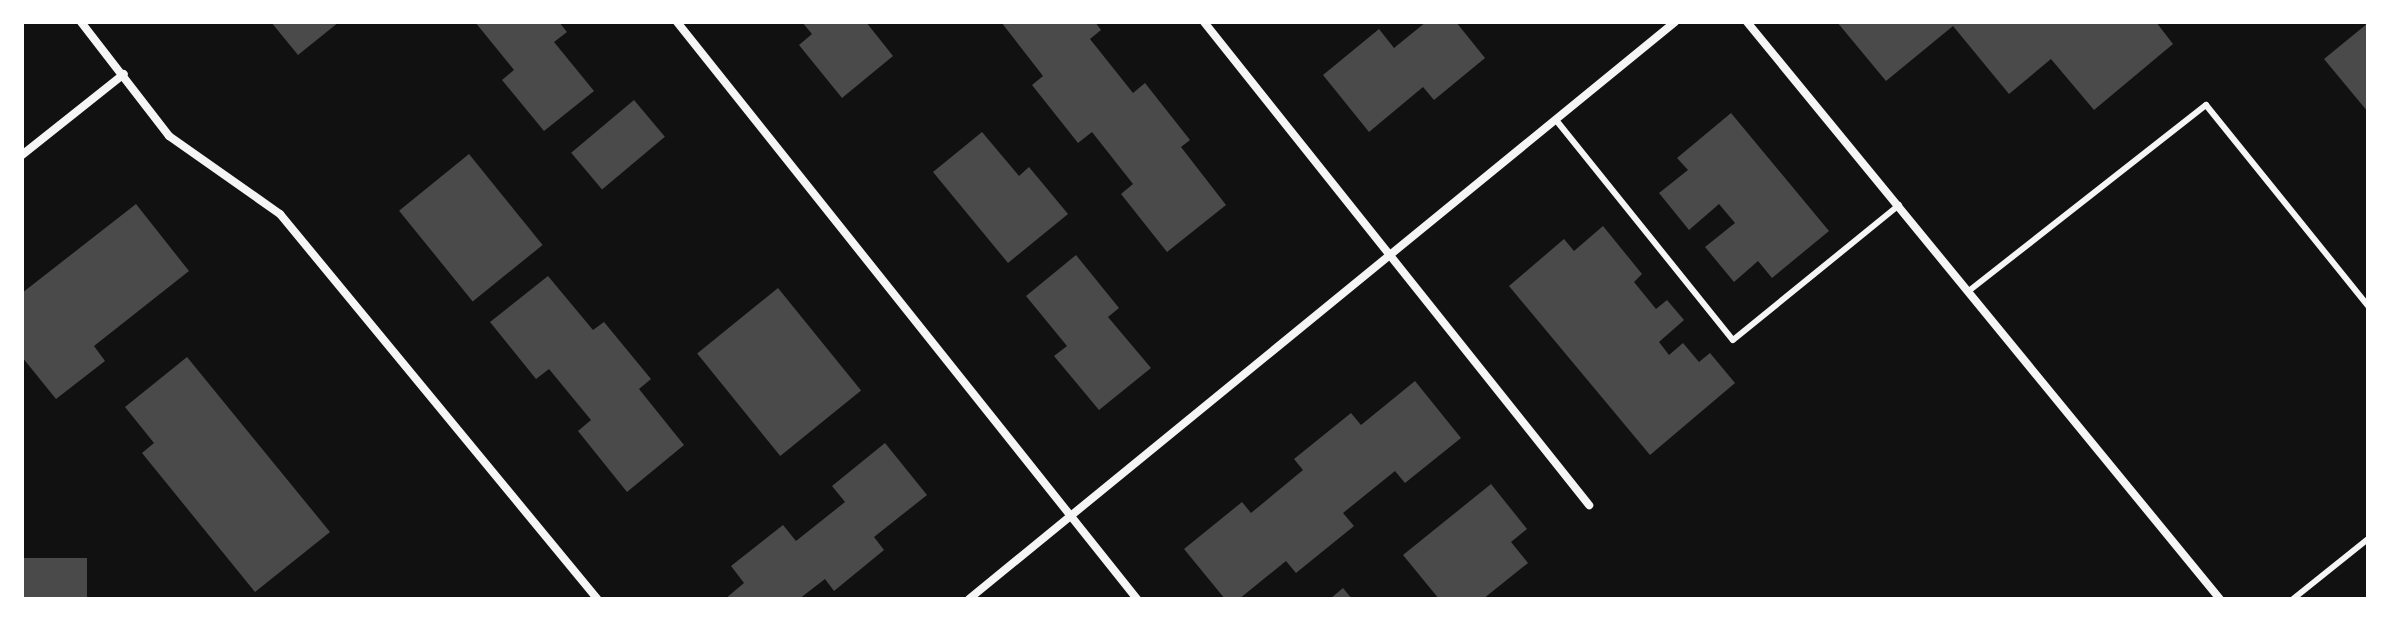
<!DOCTYPE html>
<style>
body{margin:0}
#map{position:relative;width:2390px;height:621px;overflow:hidden;background:#111;font-family:Signika,sans-serif}
div>[style]{position:absolute}
[style*='--x']{left:calc(var(--x)*1px);top:calc(var(--y)*1px);width:calc(var(--w)*1px);rotate:calc(var(--a)*1deg)}
.building>*{inset:0;background:#4a4a4a;transform-origin:0 0}
.service>*{height:6px;margin:-3px;padding:0 3px;transform-origin:3px;border-radius:3px;background:#f5f5f5}
.minor>*{height:8px;margin:-4px;padding:0 4px;transform-origin:4px;border-radius:4px;background:#f5f5f5}
span{translate:-50% -50%;white-space:nowrap;text-align:center;line-height:1.15;-webkit-text-stroke:7px #fff;paint-order:stroke}
.frame{position:absolute;inset:0;border:24px solid #fff;pointer-events:none}
</style>
<div id="map">
<div class="building">
<div style="clip-path:polygon(271px 22px,339px 22px,298px 55px)"></div>
<div style="clip-path:polygon(475px 22px,559px 22px,567px 32px,554px 42px,594px 91px,544px 131px,502px 80px,514px 70px)"></div>
<div style="clip-path:polygon(802px 22px,866px 22px,893px 56px,842px 98px,799px 45px,812px 34px)"></div>
<div style="clip-path:polygon(1001px 22px,1095px 22px,1101px 30px,1090px 39px,1133px 93px,1145px 83px,1190px 140px,1181px 147px,1226px 205px,1167px 252px,1121px 194px,1133px 184px,1092px 132px,1078px 143px,1032px 85px,1043px 76px)"></div>
<div style="clip-path:polygon(1426px 22px,1456px 22px,1485px 58px,1434px 100px,1423px 87px,1369px 132px,1323px 75px,1379px 29px,1394px 48px)"></div>
<div style="clip-path:polygon(1837px 22px,2156px 22px,2173px 44px,2094px 110px,2051px 59px,2009px 94px,1953px 26px,1886px 81px)"></div>
<div style="clip-path:polygon(2368px 23px,2368px 112px,2324px 59px)"></div>
<div style="left:634px;top:100px;width:48px;height:82px;rotate:50deg"></div>
<div style="clip-path:polygon(1731px 113px,1829px 231px,1772px 278px,1758px 261px,1734px 282px,1705px 247px,1735px 223px,1719px 204px,1689px 230px,1659px 193px,1688px 170px,1677px 158px)"></div>
<div style="clip-path:polygon(982px 132px,1019px 176px,1029px 167px,1068px 214px,1008px 263px,933px 172px)"></div>
<div style="left:469px;top:154px;width:117px;height:90px;rotate:51deg"></div>
<div style="clip-path:polygon(136px 204px,189px 271px,94px 346px,105px 361px,56px 399px,22px 357px,22px 293px)"></div>
<div style="clip-path:polygon(1603px 226px,1642px 274px,1634px 282px,1656px 309px,1667px 300px,1684px 320px,1659px 342px,1669px 355px,1683px 343px,1699px 362px,1710px 353px,1735px 383px,1650px 455px,1509px 286px,1564px 239px,1574px 251px)"></div>
<div style="clip-path:polygon(1076px 255px,1119px 308px,1108px 317px,1151px 368px,1099px 410px,1054px 356px,1067px 346px,1026px 296px)"></div>
<div style="clip-path:polygon(548px 276px,593px 330px,604px 322px,651px 379px,639px 389px,684px 445px,627px 492px,578px 431px,591px 420px,549px 369px,536px 379px,490px 322px)"></div>
<div style="left:778px;top:288px;width:132px;height:104px;rotate:51deg"></div>
<div style="clip-path:polygon(187px 357px,330px 532px,255px 592px,142px 453px,154px 443px,125px 407px)"></div>
<div style="clip-path:polygon(1415px 381px,1461px 438px,1405px 483px,1395px 471px,1343px 513px,1354px 526px,1296px 573px,1286px 561px,1239px 599px,1225px 599px,1184px 549px,1242px 502px,1251px 513px,1303px 470px,1294px 459px,1351px 413px,1361px 425px)"></div>
<div style="clip-path:polygon(885px 443px,927px 495px,874px 537px,884px 550px,834px 591px,825px 579px,799px 599px,725px 599px,744px 583px,731px 566px,783px 525px,796px 541px,845px 502px,832px 486px)"></div>
<div style="clip-path:polygon(1491px 484px,1527px 529px,1511px 542px,1528px 563px,1483px 599px,1439px 599px,1403px 555px)"></div>
<div style="left:87px;top:558px;width:41px;height:65px;rotate:90deg"></div>
<div style="clip-path:polygon(1343px 588px,1352px 599px,1330px 599px)"></div>
</div>
<div class="service">
<div style="--x:1556;--y:120;--w:282;--a:51.2"></div>
<div style="--x:1733;--y:340;--w:214;--a:-39.1"></div>
<div style="--x:1970;--y:290;--w:300;--a:-38.1"></div>
<div style="--x:2206;--y:105;--w:258;--a:51.1"></div>
<div style="--x:2293;--y:599;--w:96;--a:-38.7"></div>
</div>
<div class="minor">
<div style="--x:81;--y:22;--w:144;--a:52.3"></div>
<div style="--x:169;--y:136;--w:136;--a:35.1"></div>
<div style="--x:280;--y:214;--w:499;--a:50.5"></div>
<div style="--x:677;--y:22;--w:738;--a:51.44"></div>
<div style="--x:1204;--y:22;--w:618;--a:51.44"></div>
<div style="--x:1747;--y:22;--w:746;--a:50.66"></div>
<div style="--x:22;--y:155;--w:130;--a:-38.5"></div>
<div style="--x:969;--y:599;--w:912;--a:-39.26"></div>
</div>
<div class="frame"></div>
</div>
